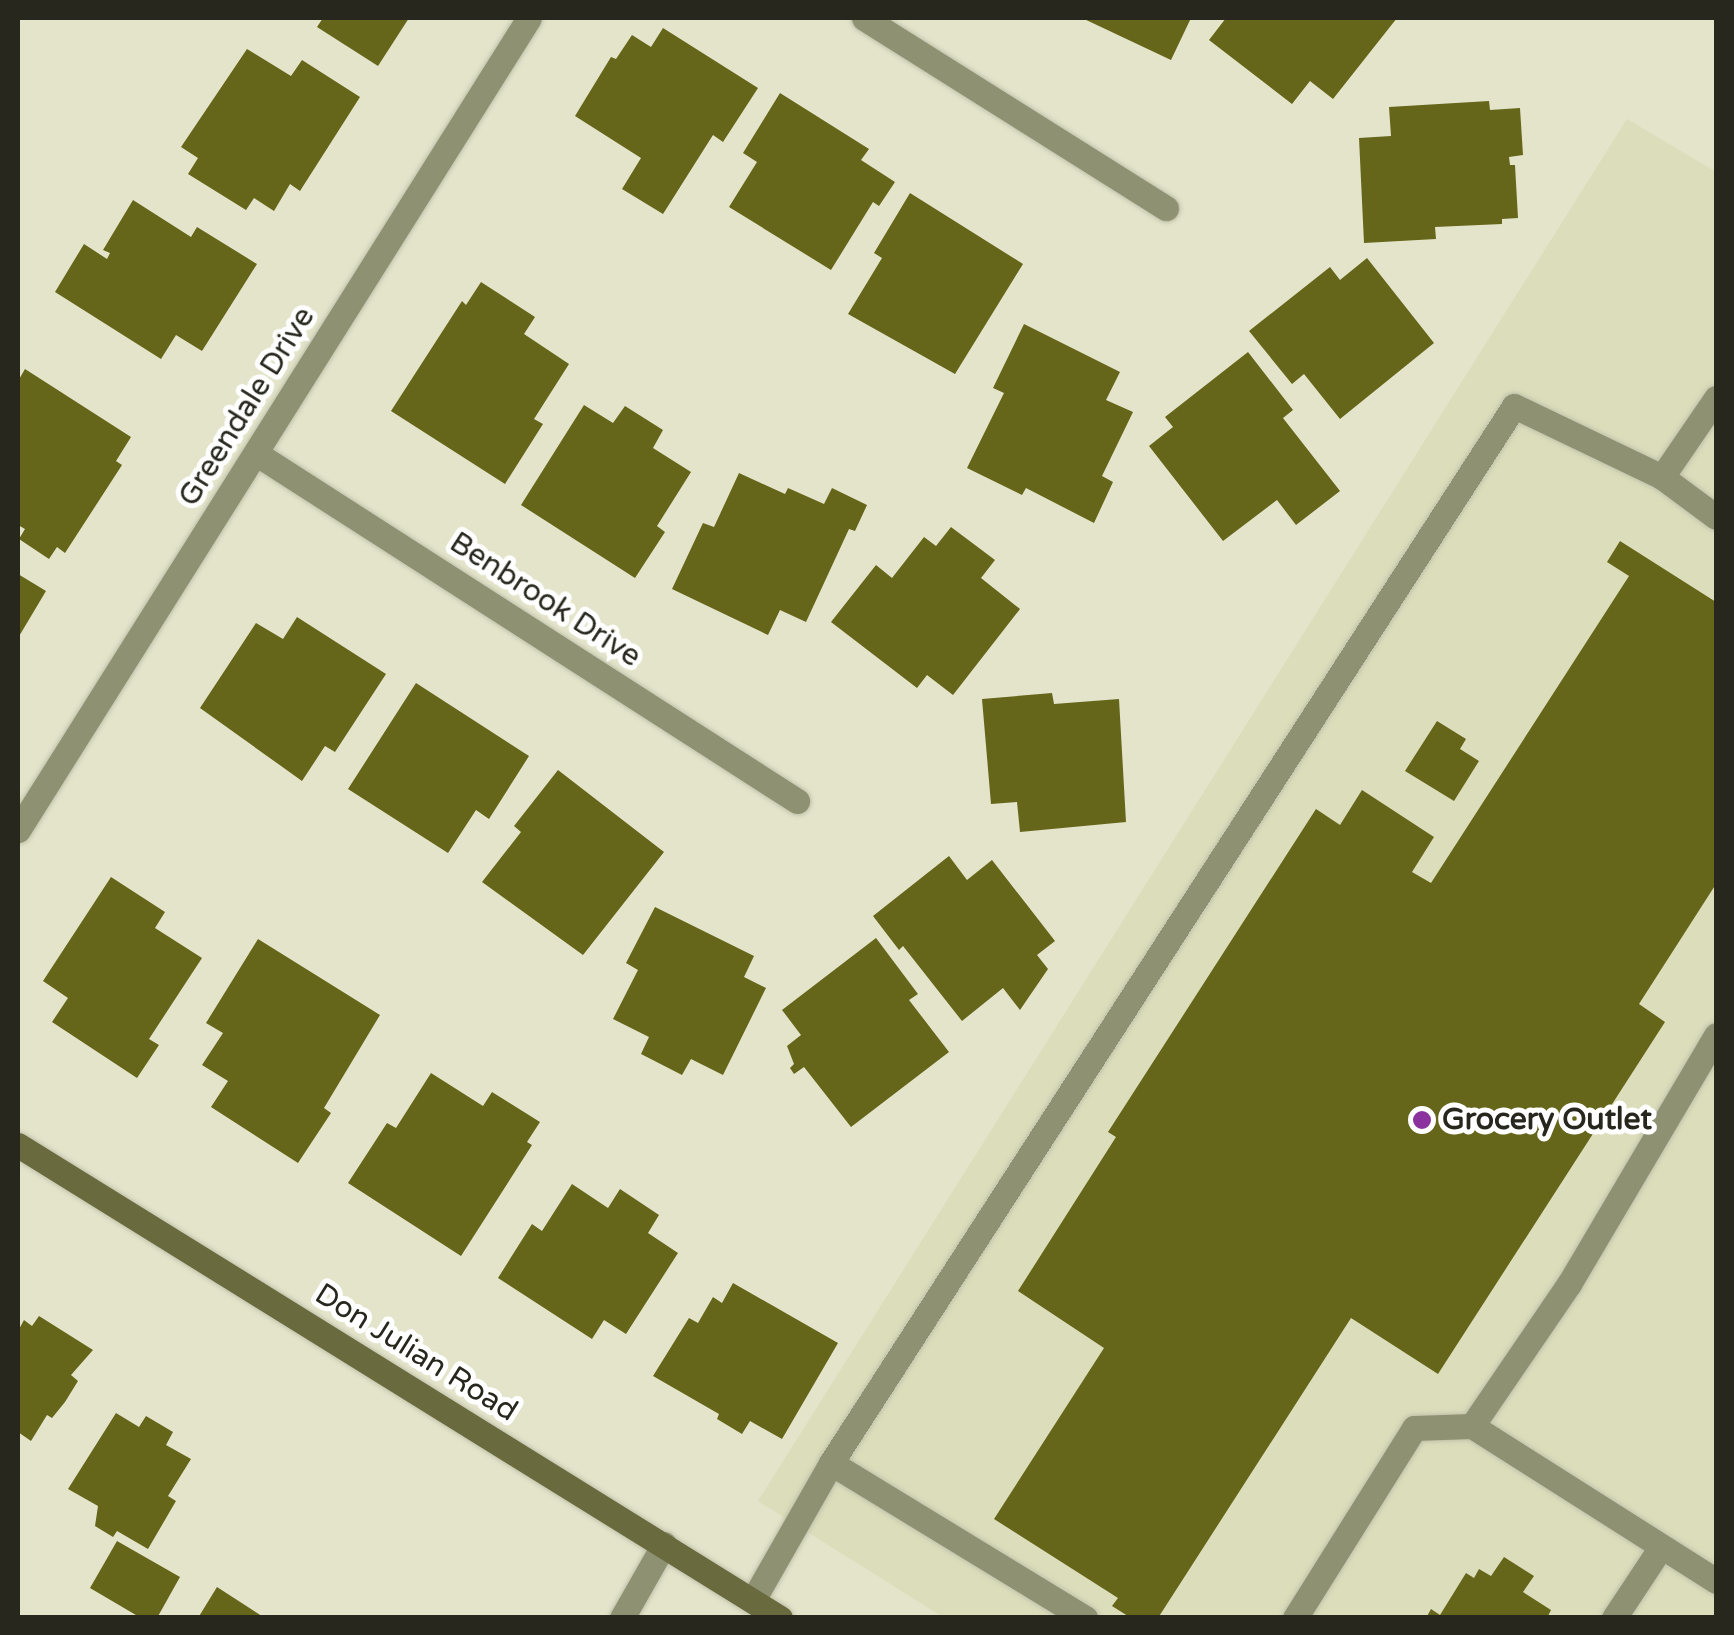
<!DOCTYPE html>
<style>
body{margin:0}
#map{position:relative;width:1734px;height:1635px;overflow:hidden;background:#e3e4ca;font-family:"Varela Round",sans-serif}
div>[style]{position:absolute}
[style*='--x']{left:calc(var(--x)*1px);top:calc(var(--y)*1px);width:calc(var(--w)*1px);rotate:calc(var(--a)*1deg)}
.built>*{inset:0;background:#dbddbb}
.building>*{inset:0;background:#65661a}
.roads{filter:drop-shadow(0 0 2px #c1c2ab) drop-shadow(0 0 2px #c1c2ab)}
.lane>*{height:25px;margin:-12.5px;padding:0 12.5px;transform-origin:12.5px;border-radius:12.5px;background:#8f9173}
.street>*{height:25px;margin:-12.5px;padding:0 12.5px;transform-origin:12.5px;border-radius:12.5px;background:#8f9173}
.secondary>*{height:25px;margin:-12.5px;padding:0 12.5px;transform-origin:12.5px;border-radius:12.5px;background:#696a3d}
.dots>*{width:28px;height:28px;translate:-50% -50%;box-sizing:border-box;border:5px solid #fff;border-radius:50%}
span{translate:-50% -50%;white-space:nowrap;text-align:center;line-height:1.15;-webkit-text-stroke:10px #fff;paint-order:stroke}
.street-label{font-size:30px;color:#27271e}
.poi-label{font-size:30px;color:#27271e;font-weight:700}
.left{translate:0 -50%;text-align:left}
.frame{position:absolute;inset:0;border:20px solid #27271e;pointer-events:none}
</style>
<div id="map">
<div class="built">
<div style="clip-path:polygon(1627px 119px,1716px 172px,1716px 1617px,943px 1617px,758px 1501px)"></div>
</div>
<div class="building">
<div style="clip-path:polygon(323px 18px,409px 18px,378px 66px,317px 27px)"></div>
<div style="clip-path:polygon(1082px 18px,1191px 18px,1171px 60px)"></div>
<div style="clip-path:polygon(1226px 18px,1397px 18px,1333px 99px,1310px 81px,1292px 104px,1209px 40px)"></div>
<div style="clip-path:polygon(663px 28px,758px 88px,723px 142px,713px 135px,663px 214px,622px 189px,641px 158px,575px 116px,611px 57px,616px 59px,632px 35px,651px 47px)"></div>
<div style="clip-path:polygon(247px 49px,291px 76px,302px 60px,360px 97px,300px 191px,290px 184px,274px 211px,254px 198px,246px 210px,188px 174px,198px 158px,181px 147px)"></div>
<div style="clip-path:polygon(780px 93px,869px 149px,861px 160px,895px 182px,879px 206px,873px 202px,831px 270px,729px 207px,757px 162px,743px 153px)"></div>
<div style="clip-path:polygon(1489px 101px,1490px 110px,1520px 108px,1523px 155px,1509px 157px,1510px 165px,1515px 165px,1518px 218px,1502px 219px,1502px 224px,1435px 227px,1436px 239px,1364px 243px,1359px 138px,1391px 136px,1389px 107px)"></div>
<div style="clip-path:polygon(910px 193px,1023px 264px,955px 374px,848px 314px,882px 258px,874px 253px)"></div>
<div style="clip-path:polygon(133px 200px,191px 237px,197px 227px,257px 264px,202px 351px,176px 335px,161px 359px,55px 292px,84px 244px,107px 259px,110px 253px,103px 250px)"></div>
<div style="clip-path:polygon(1367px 258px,1434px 343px,1340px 419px,1304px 374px,1292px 384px,1249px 331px,1330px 267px,1340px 280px)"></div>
<div style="clip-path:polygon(481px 282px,535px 317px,524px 334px,569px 364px,534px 419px,543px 424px,505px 484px,391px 411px,462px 301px,466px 305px)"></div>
<div style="clip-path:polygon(1024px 324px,1120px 372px,1106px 400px,1133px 412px,1102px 476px,1113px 482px,1094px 523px,1026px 488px,1022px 495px,967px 468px,1004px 393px,993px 388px)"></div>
<div style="clip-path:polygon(1248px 352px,1293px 410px,1283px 418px,1340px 491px,1296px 525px,1277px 500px,1223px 541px,1149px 446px,1173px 427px,1165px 417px)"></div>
<div style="clip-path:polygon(25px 369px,131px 437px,116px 461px,122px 465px,65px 553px,57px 547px,49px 559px,19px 539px,25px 529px,18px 525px,18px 381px)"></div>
<div style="clip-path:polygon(584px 405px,613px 423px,625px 406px,663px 430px,653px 448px,691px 472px,657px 526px,665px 532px,635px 578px,521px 505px)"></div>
<div style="clip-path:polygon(739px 473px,785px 494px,788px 488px,824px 504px,832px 488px,867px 505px,855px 531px,849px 529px,806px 622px,780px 610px,768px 635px,672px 589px,703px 523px,714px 527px)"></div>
<div style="clip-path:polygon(951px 527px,995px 560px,981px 578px,1020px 609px,953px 695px,927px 675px,917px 688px,831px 622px,876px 565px,892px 578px,924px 537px,936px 546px)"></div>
<div style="clip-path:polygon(1620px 541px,1716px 602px,1716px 884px,1639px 1004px,1665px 1022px,1438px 1374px,1351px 1318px,1158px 1618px,1131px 1618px,1112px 1606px,1118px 1598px,994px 1519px,1104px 1348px,1018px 1291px,1116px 1137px,1108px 1132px,1316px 809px,1340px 825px,1362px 790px,1434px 837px,1412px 872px,1431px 883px,1629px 576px,1607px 562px)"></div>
<div style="clip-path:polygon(18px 574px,46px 591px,18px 638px)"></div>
<div style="clip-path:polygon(297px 617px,386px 674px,335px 752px,325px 746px,302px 781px,200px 708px,256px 623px,283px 639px)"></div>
<div style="clip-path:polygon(416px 683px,529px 756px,489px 819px,476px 810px,448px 853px,348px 789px)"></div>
<div style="clip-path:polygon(1052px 693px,1054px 704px,1119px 699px,1126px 822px,1020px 832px,1017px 802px,991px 804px,982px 699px)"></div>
<div style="clip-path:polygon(1437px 721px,1466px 739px,1460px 749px,1479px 761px,1454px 801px,1405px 771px)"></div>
<div style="clip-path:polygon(558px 770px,664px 852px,583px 955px,482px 882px,521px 832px,514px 826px)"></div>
<div style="clip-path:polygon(949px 856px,967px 880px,992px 860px,1055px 941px,1037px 955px,1048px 969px,1020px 1010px,1003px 988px,962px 1021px,903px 946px,899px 950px,873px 916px)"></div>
<div style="clip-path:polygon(111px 877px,165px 912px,155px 928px,202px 958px,149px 1039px,159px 1045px,137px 1078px,52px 1022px,68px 998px,43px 981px)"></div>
<div style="clip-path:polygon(655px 907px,754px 956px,744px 977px,766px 988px,723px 1075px,691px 1059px,682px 1075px,641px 1054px,649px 1037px,613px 1019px,638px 970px,626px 963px)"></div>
<div style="clip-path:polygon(876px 938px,918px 994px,909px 1000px,949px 1052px,851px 1127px,804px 1067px,794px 1074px,790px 1068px,794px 1064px,787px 1046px,801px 1035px,782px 1010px)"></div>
<div style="clip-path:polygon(258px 939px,380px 1015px,324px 1108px,331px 1113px,298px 1163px,211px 1107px,228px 1081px,202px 1065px,223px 1033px,206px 1023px)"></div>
<div style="clip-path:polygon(431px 1073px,483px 1106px,492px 1092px,540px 1122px,527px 1142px,532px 1145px,461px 1256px,348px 1183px,387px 1123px,396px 1128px)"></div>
<div style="clip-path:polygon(572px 1184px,608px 1208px,620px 1189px,659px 1215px,648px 1233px,678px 1253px,626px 1334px,604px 1320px,592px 1339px,498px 1278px,532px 1224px,542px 1231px)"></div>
<div style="clip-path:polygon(733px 1283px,838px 1343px,782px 1439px,750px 1421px,742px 1434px,717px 1419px,719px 1414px,653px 1376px,689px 1318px,698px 1323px,713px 1297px,722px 1303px)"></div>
<div style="clip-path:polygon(39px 1316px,93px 1350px,71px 1375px,78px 1381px,65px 1402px,52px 1418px,47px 1415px,31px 1441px,18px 1432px,18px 1331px,24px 1320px,32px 1326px)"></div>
<div style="clip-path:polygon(116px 1413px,139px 1427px,146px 1416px,173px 1432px,166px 1445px,191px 1459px,168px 1496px,176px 1501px,148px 1549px,117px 1531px,113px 1537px,95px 1526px,98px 1506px,68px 1489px)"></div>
<div style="clip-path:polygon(117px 1541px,180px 1577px,157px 1618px,141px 1618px,90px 1588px)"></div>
<div style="clip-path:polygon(1504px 1557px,1534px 1576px,1523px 1592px,1551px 1610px,1547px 1618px,1426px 1618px,1431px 1609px,1440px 1615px,1466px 1573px,1474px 1578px,1479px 1569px,1491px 1576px)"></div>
<div style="clip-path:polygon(217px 1587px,265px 1618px,198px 1618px)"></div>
</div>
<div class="roads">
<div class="lane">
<div style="--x:1716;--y:398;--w:96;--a:124.4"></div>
<div style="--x:1662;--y:477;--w:67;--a:36.5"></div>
<div style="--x:1472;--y:1426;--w:172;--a:-55.7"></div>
<div style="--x:1569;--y:1284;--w:289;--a:-59.4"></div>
<div style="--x:831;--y:1463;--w:298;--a:31.4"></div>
<div style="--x:753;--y:1600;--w:158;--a:-60.3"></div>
<div style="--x:831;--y:1463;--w:1258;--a:-57.13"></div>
<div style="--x:1514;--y:406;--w:164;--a:25.6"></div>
<div style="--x:1295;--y:1618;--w:224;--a:-57.9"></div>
<div style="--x:1414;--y:1428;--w:58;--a:-2"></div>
<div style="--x:1472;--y:1426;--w:289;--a:32.4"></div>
<div style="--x:1614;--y:1618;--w:85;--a:-56.5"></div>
</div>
<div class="street">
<div style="--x:864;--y:18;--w:357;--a:32.2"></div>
<div style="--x:257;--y:454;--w:642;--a:32.72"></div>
<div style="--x:18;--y:830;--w:959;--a:-57.82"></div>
<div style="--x:622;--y:1618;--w:85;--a:-60.4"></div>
</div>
<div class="secondary">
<div style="--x:18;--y:1145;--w:897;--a:31.83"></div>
</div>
</div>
<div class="dots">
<div style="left:1422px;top:1120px;background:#8b329e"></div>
</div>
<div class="street-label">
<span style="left:247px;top:407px;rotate:-58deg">Greendale Drive</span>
<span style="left:545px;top:600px;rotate:33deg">Benbrook Drive</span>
<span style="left:416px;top:1353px;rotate:32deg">Don Julian Road</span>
</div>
<div class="poi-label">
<span class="left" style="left:1442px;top:1120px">Grocery Outlet</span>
</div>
<div class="frame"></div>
</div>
